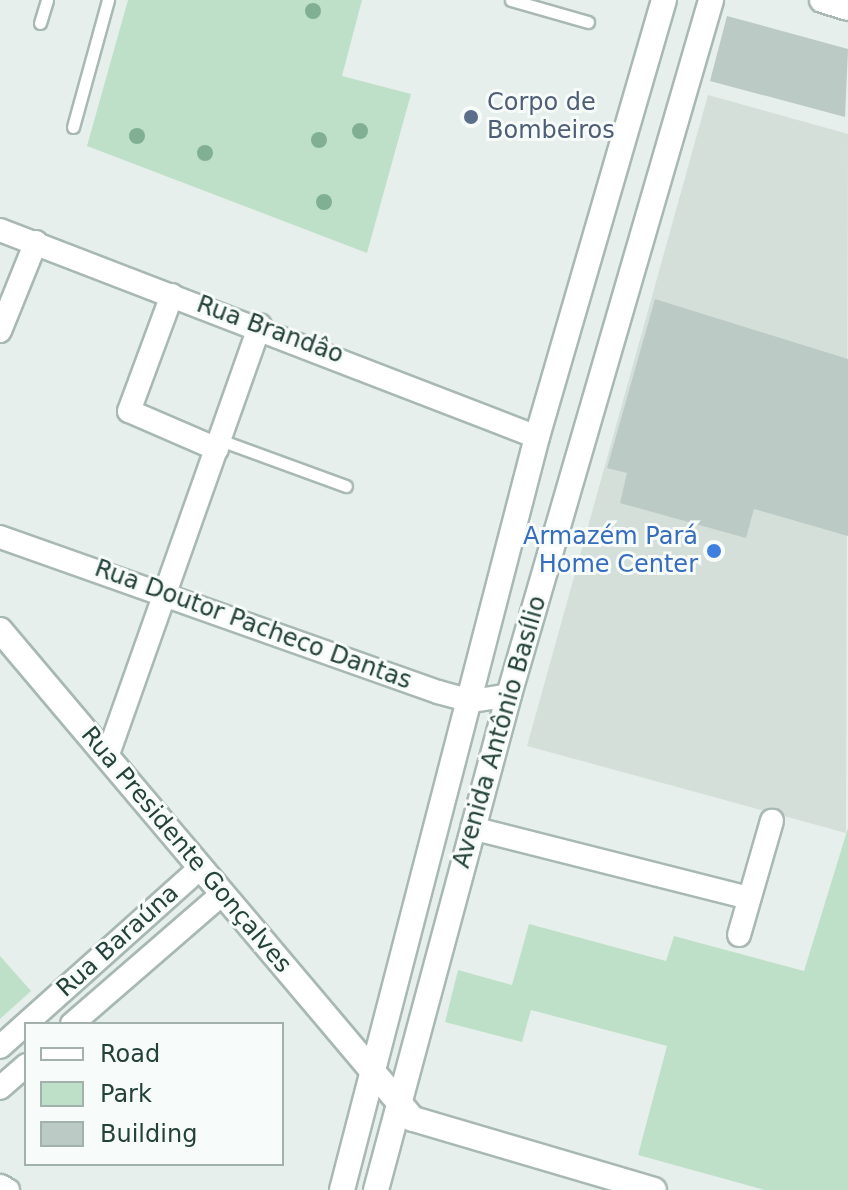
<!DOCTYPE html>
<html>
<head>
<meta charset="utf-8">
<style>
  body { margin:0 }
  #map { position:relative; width:848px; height:1190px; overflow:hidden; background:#e6efeb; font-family:"DejaVu Sans",sans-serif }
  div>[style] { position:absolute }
  .built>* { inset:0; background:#d4dfda }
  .green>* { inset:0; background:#bfe0c8 }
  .building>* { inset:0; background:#bbcac4 }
  .roads { filter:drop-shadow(2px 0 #a8b8b2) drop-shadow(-2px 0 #a8b8b2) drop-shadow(0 2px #a8b8b2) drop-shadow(0 -2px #a8b8b2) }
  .lane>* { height:11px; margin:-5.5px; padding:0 5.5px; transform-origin:5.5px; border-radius:5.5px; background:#fff }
  .street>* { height:22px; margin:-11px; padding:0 11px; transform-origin:11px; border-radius:11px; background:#fff }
  .secondary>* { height:24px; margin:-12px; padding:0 12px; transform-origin:12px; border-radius:12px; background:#fff }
  .trees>* { width:16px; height:16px; margin:-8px; border-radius:50%; background:#80af93 }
  .dots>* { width:22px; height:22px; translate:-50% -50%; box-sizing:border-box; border:4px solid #f7fbf9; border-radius:50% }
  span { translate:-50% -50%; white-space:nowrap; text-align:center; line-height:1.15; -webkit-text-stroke:6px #f7fbf9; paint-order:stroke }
  .service-label { font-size:24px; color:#4e5e75 }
  .left { translate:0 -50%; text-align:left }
  .street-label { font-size:24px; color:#24423a }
  .shop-label { font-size:24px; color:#366cbe }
  .right { translate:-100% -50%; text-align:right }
  .legend { position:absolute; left:24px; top:1022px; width:260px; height:144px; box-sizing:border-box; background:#f7fbf9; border:2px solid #a3b1ad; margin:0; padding:10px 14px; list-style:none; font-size:24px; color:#24423a }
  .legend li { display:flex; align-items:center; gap:16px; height:40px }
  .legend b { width:40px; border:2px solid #a3b1ad }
</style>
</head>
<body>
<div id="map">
  <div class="built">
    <div style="clip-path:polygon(708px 95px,848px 134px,846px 833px,527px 746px)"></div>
  </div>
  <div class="green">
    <div style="clip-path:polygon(128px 0,362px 0,342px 76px,411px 94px,367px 253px,87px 146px)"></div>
    <div style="clip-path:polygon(848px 828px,848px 1190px,765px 1190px,638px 1155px,667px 1046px,531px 1010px,522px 1042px,445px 1022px,458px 970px,512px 985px,529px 924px,666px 961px,674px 936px,804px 971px)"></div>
    <div style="clip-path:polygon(0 956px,31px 991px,0 1019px)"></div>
  </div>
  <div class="building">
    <div style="clip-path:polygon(727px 16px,848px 49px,845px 117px,710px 81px)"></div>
    <div style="clip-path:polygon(655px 299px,848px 359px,848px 536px,754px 509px,746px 538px,620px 503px,627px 473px,607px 468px)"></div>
  </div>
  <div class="roads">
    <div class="lane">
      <div style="left:511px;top:0;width:80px;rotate:15.9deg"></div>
      <div style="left:40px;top:23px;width:24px;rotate:-73deg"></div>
      <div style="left:73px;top:127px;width:132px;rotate:-74.6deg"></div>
      <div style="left:220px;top:440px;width:134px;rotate:20.1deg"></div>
    </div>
    <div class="street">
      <div style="left:0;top:230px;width:576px;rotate:21.08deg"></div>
      <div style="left:172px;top:295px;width:124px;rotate:110.3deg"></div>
      <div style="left:129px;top:411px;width:96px;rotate:23.4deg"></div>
      <div style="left:0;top:331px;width:96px;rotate:-68deg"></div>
      <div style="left:0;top:537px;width:465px;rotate:19.5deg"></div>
      <div style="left:438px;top:692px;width:35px;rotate:15deg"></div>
      <div style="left:472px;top:701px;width:37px;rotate:-9deg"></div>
      <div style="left:107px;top:757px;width:458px;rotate:-70.5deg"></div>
      <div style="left:472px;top:828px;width:285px;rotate:14.2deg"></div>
      <div style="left:739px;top:935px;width:119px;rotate:-73.9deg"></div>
      <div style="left:72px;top:1024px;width:197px;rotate:-40.9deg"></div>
      <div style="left:0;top:1047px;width:268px;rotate:-41.8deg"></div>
      <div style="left:0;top:1088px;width:35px;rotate:-41deg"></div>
      <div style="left:0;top:1186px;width:9px;rotate:27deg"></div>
    </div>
    <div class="secondary">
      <div style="left:822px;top:0;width:27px;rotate:17deg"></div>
      <div style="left:0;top:630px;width:640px;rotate:49.82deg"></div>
      <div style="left:413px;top:1119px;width:251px;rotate:16.4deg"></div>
      <div style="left:342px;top:1190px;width:778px;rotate:-75.48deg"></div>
      <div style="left:537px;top:437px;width:455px;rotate:-73.8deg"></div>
      <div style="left:376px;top:1190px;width:513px;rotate:-74.96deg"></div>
      <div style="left:509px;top:695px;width:724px;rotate:-73.79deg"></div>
    </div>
  </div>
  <div class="trees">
    <div style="left:313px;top:11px"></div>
    <div style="left:360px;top:131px"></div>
    <div style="left:137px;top:136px"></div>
    <div style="left:319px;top:140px"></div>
    <div style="left:205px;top:153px"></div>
    <div style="left:324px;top:202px"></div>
  </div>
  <div class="dots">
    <div style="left:471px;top:117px;background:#5c6f8a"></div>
    <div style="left:714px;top:551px;background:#3f7fe0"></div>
  </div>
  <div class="service-label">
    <span class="left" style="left:487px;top:117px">Corpo de<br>Bombeiros</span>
  </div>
  <div class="street-label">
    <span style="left:270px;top:330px;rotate:20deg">Rua Brandâo</span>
    <span style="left:253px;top:625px;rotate:20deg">Rua Doutor Pacheco Dantas</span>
    <span style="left:500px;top:732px;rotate:-74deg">Avenida Antônio Basílio</span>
    <span style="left:186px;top:850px;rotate:50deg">Rua Presidente Gonçalves</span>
    <span style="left:118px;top:941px;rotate:-42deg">Rua Baraúna</span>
  </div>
  <div class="shop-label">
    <span class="right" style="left:698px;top:551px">Armazém Pará<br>Home Center</span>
  </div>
  <ul class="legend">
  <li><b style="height:10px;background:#fff"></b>Road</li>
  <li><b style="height:22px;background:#bfe0c8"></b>Park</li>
  <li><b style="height:22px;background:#bbcac4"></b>Building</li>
  </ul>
</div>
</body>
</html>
